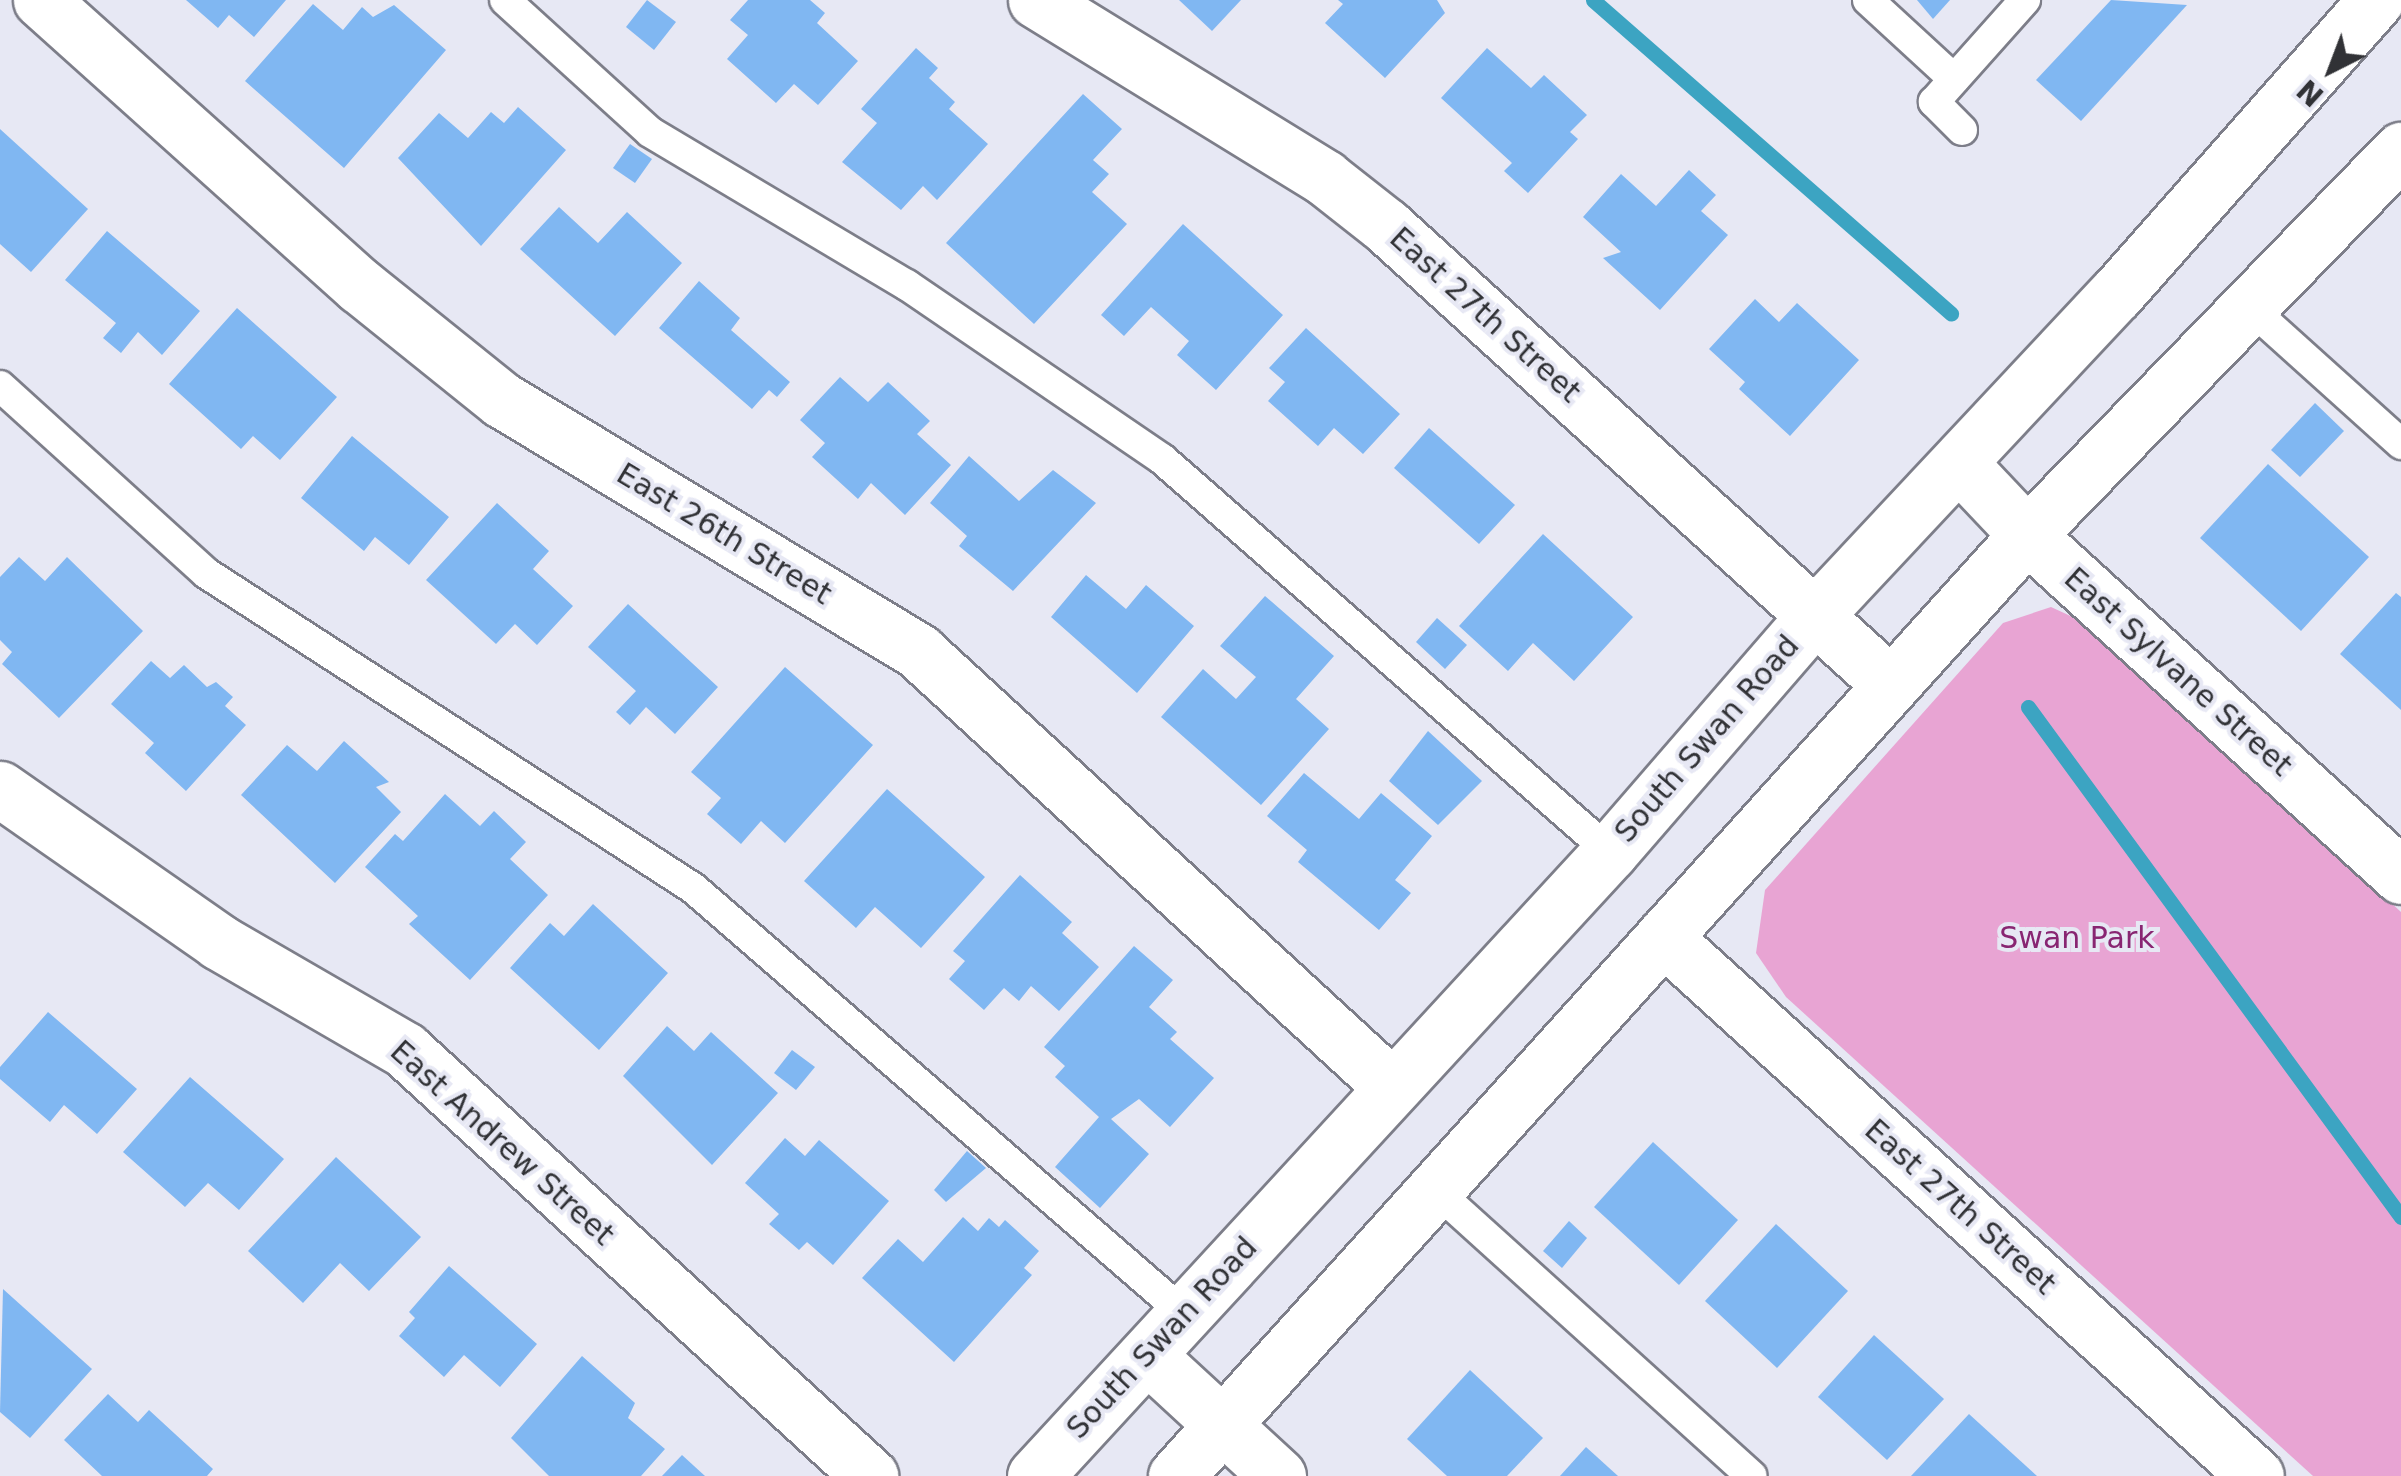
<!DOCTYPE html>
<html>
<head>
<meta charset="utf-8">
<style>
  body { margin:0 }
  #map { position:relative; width:2401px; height:1476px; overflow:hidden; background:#e7e8f4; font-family:"DejaVu Sans",sans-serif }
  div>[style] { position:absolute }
  .green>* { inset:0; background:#e8a4d3 }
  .stream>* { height:15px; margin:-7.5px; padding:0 7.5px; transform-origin:7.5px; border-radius:7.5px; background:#3ca4c2 }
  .building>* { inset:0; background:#80b7f2 }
  .roads { filter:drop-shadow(2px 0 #7d7e89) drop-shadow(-2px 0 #7d7e89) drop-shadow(0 2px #7d7e89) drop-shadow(0 -2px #7d7e89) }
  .service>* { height:30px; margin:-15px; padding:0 15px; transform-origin:15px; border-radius:15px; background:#fff }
  .minor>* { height:55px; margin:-27.5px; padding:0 27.5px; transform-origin:27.5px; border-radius:27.5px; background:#fff }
  .primary>* { height:55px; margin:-27.5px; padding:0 27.5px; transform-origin:27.5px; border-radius:27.5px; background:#fff }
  span { translate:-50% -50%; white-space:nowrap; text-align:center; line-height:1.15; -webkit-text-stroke:8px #e7e8f4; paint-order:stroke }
  .street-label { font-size:30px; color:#313236 }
  .park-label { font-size:30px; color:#882572 }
  .north { position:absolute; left:2281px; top:20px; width:100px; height:100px; -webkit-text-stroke:8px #e7e8f4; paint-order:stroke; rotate:222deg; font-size:28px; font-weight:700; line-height:40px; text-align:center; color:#313236 }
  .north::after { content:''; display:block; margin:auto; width:35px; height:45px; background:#313236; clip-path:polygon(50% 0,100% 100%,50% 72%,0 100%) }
</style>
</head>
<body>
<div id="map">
  <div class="green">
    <div style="clip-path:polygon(2051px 607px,2090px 625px,2401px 912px,2401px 1476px,2313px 1476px,1786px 997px,1756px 953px,1765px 890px,2003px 623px)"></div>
  </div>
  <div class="stream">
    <div style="left:1593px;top:0;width:476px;rotate:41.2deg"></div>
    <div style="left:2028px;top:707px;width:632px;rotate:53.82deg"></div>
  </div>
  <div class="building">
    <div style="clip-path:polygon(186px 0,286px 0,254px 37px,229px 15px,218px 28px)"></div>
    <div style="clip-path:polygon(647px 0,676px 22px,654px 50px,626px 27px)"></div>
    <div style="clip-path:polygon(748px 0,810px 0,825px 13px,817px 23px,858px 61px,818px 105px,794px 84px,776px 103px,727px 59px,748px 35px,730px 20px)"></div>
    <div style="clip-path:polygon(1179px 0,1241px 0,1212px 31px)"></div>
    <div style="clip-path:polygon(1338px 0,1437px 0,1445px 13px,1385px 78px,1325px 23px,1343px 4px)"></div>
    <div style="clip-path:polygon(1917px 0,1950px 0,1933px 19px)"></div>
    <div style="clip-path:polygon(2111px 0,2187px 5px,2081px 121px,2036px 80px)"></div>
    <div style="clip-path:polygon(313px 4px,343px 30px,362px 7px,373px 17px,394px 5px,446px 50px,344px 168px,245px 81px)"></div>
    <div style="clip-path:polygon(916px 48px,938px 68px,929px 78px,955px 102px,949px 109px,988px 144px,937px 200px,923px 186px,901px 210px,842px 162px,877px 123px,861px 109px)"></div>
    <div style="clip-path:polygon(1487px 48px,1531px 88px,1544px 75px,1587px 115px,1570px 132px,1578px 139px,1528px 193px,1504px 171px,1512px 163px,1441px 98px)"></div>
    <div style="clip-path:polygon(1083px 94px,1122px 129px,1093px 160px,1109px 174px,1092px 192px,1127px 224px,1034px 324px,946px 243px)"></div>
    <div style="clip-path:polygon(518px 107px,566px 150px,481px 246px,398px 158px,439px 113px,468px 138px,491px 112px,504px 123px)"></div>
    <div style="clip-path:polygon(0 129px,88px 209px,31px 272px,0 244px)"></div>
    <div style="clip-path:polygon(630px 144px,652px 159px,635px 183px,613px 168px)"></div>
    <div style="clip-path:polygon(1689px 170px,1716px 195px,1701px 211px,1728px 235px,1660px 310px,1603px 258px,1621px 252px,1583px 217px,1621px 174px,1656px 206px)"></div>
    <div style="clip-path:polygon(559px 207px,598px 243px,627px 212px,682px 263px,615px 336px,520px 249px)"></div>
    <div style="clip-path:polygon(1183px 224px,1283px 315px,1216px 390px,1177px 355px,1189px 341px,1151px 307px,1124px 336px,1101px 315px)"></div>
    <div style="clip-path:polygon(107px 231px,200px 311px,162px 355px,138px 332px,121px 353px,103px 338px,116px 323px,65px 280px)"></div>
    <div style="clip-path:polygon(699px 281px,740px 318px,731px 330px,790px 382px,777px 397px,769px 390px,752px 409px,659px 328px)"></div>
    <div style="clip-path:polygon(1755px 299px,1779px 322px,1797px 303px,1859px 360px,1790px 436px,1739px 389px,1745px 382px,1709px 349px)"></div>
    <div style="clip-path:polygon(237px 308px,337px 397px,280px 460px,253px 436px,241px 449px,169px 384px)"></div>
    <div style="clip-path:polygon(1306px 328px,1400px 414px,1363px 454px,1334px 428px,1318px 446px,1268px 401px,1285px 382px,1269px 368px)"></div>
    <div style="clip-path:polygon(840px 377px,868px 402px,888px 382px,930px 421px,917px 434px,951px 465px,905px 515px,871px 483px,858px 499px,812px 457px,825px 443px,800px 420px)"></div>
    <div style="clip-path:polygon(2315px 403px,2344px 431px,2300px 477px,2271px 450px)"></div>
    <div style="clip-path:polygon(1429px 428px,1515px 505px,1479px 544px,1394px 468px)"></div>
    <div style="clip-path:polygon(352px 436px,449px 517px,409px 565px,375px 537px,364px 551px,301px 498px)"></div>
    <div style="clip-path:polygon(969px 456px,1019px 501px,1053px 470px,1096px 503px,1013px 591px,959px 546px,967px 536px,930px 503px)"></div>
    <div style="clip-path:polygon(2268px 464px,2369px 557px,2301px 631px,2200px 538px)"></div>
    <div style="clip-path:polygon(497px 503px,549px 551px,533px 569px,573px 606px,537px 645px,515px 624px,496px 644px,426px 580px)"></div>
    <div style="clip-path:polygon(1543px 534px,1633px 617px,1574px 681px,1533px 643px,1508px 671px,1459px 626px)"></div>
    <div style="clip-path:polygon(19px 557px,45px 581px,67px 557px,143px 631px,59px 718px,2px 664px,12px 652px,0 640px,0 577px)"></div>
    <div style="clip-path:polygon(1086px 575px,1126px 609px,1146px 585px,1194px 626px,1137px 693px,1051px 617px)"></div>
    <div style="clip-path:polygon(2396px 593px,2401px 597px,2401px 710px,2340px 654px)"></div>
    <div style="clip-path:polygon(1265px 596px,1334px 656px,1296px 699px,1329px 729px,1261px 805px,1161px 717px,1203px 669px,1236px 699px,1256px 677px,1220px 646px)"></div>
    <div style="clip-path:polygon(628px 604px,718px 687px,675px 734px,646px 707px,630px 725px,616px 712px,636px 691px,588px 647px)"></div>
    <div style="clip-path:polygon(1437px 618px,1467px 645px,1445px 669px,1416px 642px)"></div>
    <div style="clip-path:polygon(151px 661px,170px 678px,184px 665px,207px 687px,216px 682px,233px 697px,225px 706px,246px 725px,186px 791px,145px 753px,154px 743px,111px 704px)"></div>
    <div style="clip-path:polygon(785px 667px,873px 745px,785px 843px,761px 821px,741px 844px,707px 814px,721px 798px,691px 772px)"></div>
    <div style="clip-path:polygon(1428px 731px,1482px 781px,1438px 825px,1389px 781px)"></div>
    <div style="clip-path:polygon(344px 741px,389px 782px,376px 787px,401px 812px,335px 883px,241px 795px,287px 745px,317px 771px)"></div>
    <div style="clip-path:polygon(1304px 773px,1359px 819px,1381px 793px,1432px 836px,1395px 880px,1411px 893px,1379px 930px,1298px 862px,1307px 850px,1267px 816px)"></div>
    <div style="clip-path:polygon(887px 789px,985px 877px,921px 948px,875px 907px,856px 928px,804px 881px)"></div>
    <div style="clip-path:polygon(445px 794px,480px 826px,494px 811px,526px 842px,510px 859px,548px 895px,470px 980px,409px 924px,418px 916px,365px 867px,395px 834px,403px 841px)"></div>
    <div style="clip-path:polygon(1020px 875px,1072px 922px,1062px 933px,1099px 967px,1059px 1011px,1031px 986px,1019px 1001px,1004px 988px,984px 1010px,949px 979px,965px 961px,953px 951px)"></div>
    <div style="clip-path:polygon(593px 904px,668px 973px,599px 1050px,510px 968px,550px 923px,564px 936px)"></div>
    <div style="clip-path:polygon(1134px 946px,1173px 980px,1149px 1007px,1177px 1032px,1170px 1039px,1214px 1078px,1170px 1127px,1139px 1099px,1111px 1119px,1149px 1154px,1100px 1208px,1055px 1167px,1099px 1117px,1055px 1077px,1065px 1066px,1044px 1047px)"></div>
    <div style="clip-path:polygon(48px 1012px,137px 1089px,97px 1134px,64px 1105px,50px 1122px,0 1079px,0 1067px)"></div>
    <div style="clip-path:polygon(667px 1026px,694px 1051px,711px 1032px,778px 1093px,712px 1165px,623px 1076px)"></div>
    <div style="clip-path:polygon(792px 1050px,815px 1067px,796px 1090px,774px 1073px)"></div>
    <div style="clip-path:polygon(190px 1077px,284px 1159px,239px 1210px,208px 1183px,185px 1207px,123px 1152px)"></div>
    <div style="clip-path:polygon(785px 1138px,805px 1156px,819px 1140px,889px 1201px,833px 1265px,807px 1242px,799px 1250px,769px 1224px,779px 1214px,745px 1183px)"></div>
    <div style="clip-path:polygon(1653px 1142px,1738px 1220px,1679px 1285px,1594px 1207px)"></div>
    <div style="clip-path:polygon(967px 1151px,986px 1168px,946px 1202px,934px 1190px)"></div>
    <div style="clip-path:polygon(336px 1157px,421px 1237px,369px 1291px,340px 1263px,303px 1303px,248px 1251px)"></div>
    <div style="clip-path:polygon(963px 1217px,978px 1231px,989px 1218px,999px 1227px,1005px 1220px,1039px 1251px,1024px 1268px,1032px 1275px,954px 1362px,862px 1278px,898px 1239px,923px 1262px)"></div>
    <div style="clip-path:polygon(1569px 1221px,1587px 1238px,1562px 1268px,1543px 1251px)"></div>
    <div style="clip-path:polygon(1776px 1224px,1848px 1291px,1777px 1368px,1705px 1301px)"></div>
    <div style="clip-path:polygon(449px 1266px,537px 1344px,500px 1387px,464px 1355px,444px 1377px,399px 1336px,415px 1318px,409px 1312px)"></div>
    <div style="clip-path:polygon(3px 1289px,92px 1369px,30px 1438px,0 1412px)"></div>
    <div style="clip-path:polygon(1874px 1335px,1944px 1399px,1887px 1460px,1818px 1397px)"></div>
    <div style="clip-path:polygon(582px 1356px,635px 1403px,628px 1418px,665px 1449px,641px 1476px,549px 1476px,511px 1438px)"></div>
    <div style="clip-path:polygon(1470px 1370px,1543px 1438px,1507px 1476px,1447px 1476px,1407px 1439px)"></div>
    <div style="clip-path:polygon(108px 1394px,138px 1422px,149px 1410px,213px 1469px,207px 1476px,102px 1476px,64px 1440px)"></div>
    <div style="clip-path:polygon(1969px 1414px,2037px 1476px,1911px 1476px)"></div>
    <div style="clip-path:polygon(1586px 1447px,1618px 1476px,1560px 1476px)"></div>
    <div style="clip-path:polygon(682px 1455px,705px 1476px,662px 1476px)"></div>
  </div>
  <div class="roads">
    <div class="service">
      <div style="left:505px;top:0;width:196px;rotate:42.3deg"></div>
      <div style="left:650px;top:132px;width:299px;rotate:30.8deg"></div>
      <div style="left:907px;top:285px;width:309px;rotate:34.3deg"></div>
      <div style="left:1162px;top:459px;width:596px;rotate:41.26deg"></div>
      <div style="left:1868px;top:0;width:117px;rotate:42.6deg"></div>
      <div style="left:1962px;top:130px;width:40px;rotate:-135deg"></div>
      <div style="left:1934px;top:102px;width:137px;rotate:-48.3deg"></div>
      <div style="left:2249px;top:307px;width:205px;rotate:42deg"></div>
      <div style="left:0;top:386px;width:278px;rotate:42.2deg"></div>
      <div style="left:206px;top:573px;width:580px;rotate:32.9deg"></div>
      <div style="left:693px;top:888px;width:652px;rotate:40.9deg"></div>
      <div style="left:1434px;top:1189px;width:428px;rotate:42.1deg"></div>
    </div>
    <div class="minor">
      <div style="left:41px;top:0;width:428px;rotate:41.9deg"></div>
      <div style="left:360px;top:286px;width:182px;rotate:38.8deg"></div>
      <div style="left:502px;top:400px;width:487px;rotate:31.1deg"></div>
      <div style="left:919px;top:652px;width:641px;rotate:42.6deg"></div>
      <div style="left:1036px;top:0;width:339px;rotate:31.6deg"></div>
      <div style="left:1325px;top:178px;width:78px;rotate:38.2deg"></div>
      <div style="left:1386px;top:226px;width:682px;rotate:42.27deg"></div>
      <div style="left:1959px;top:463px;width:99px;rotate:46.6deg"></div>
      <div style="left:2027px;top:535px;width:506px;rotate:42.36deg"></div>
      <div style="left:0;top:789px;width:267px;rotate:34.9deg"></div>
      <div style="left:219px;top:942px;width:215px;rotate:30.1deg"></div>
      <div style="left:405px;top:1050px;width:631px;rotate:42.49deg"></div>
      <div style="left:1663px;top:937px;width:801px;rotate:42.27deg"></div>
      <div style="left:1148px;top:1356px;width:177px;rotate:42.7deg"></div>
    </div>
    <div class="primary">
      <div style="left:1035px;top:1476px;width:849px;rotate:-47.34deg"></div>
      <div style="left:1610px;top:852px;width:316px;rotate:-49.1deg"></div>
      <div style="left:1817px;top:613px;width:437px;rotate:-46.9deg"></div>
      <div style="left:2116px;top:294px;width:392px;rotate:-48.5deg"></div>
      <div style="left:1176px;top:1476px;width:1269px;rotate:-47.88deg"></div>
      <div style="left:2027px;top:535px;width:537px;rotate:-45.83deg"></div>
    </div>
  </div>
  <div class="street-label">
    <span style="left:1485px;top:315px;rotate:42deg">East 27th Street</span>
    <span style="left:724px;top:534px;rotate:31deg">East 26th Street</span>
    <span style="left:2178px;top:672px;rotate:42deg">East Sylvane Street</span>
    <span style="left:1707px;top:739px;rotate:-49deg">South Swan Road</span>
    <span style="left:502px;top:1143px;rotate:42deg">East Andrew Street</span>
    <span style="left:1960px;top:1207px;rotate:42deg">East 27th Street</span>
    <span style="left:1162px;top:1338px;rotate:-47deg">South Swan Road</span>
  </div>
  <div class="park-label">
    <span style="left:2077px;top:938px">Swan Park</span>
  </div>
  <div class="north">N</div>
</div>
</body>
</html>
